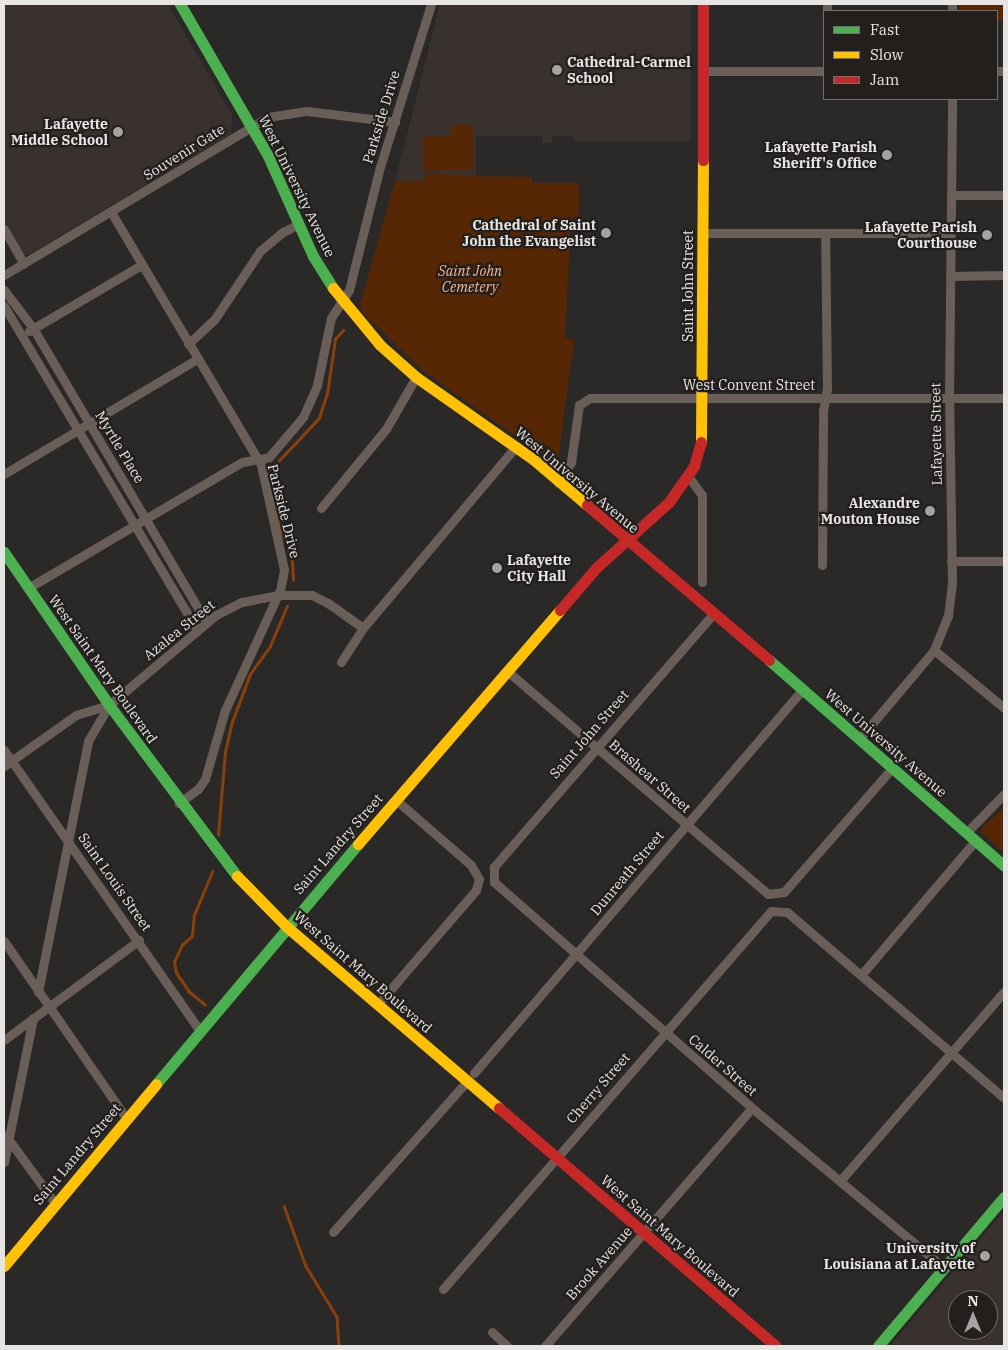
<!DOCTYPE html>
<html>
<head>
<meta charset="utf-8">
<style>
  body { margin:0 }
  #map { position:relative; width:1008px; height:1350px; overflow:hidden; background:#2a2928; font-family:"IBM Plex Serif",serif }
  div>[style] { position:absolute }
  .built>* { inset:0; background:#39312e }
  .green>* { inset:0; background:#562605 }
  .stream>* { height:2.5px; margin:-1.25px; padding:0 1.25px; transform-origin:1.25px; border-radius:1.25px; background:#8a400c }
  .street>* { height:9px; margin:-4.5px; padding:0 4.5px; transform-origin:4.5px; border-radius:4.5px; background:#6a5f58 }
  .fast>* { height:11px; margin:-5.5px; padding:0 5.5px; transform-origin:5.5px; border-radius:5.5px; background:#4caf50 }
  .slow>* { height:11px; margin:-5.5px; padding:0 5.5px; transform-origin:5.5px; border-radius:5.5px; background:#ffc107 }
  .jam>* { height:11px; margin:-5.5px; padding:0 5.5px; transform-origin:5.5px; border-radius:5.5px; background:#c62828 }
  .dots>* { width:14px; height:14px; translate:-50% -50%; box-sizing:border-box; border:2px solid #221f1d; border-radius:50% }
  span { translate:-50% -50%; white-space:nowrap; text-align:center; line-height:1.15; -webkit-text-stroke:4.5px #221f1d; paint-order:stroke }
  .poi-label { font-size:14px; color:#e7e5e4; font-weight:700 }
  .left { translate:0 -50%; text-align:left }
  .right { translate:-100% -50%; text-align:right }
  .street-label { font-size:14px; color:#e7e5e4 }
  .park-label { font-size:14px; color:#f7b38f; font-style:italic }
  .frame { position:absolute; inset:0; border:5px solid #e7e5e4; pointer-events:none }
  .legend { position:absolute; left:823px; top:10px; width:175px; height:90px; box-sizing:border-box; background:#221f1d; border:1px solid #716e6d; margin:0; padding:6px 9px; list-style:none; font-size:15px; color:#e7e5e4 }
  .legend li { display:flex; align-items:center; gap:10px; height:25px }
  .legend b { width:25px; border:1px solid #716e6d }
  .north { position:absolute; left:948px; top:1290px; width:50px; height:50px; box-sizing:border-box; background:#221f1d; border:1px solid #716e6d; border-radius:50%; rotate:0deg; font-size:14px; font-weight:700; line-height:20px; text-align:center; color:#e7e5e4 }
  .north::after { content:''; display:block; margin:auto; width:18px; height:22px; background:#a5a3a2; clip-path:polygon(50% 0,100% 100%,50% 72%,0 100%) }
</style>
</head>
<body>
<div id="map">
  <div class="built">
    <div style="clip-path:polygon(4px 4px,168px 4px,232px 115px,231px 134px,28px 255px,23px 255px,4px 222px)"></div>
    <div style="clip-path:polygon(440px 4px,691px 4px,691px 141px,573px 141px,573px 136px,553px 136px,552px 143px,542px 143px,542px 136px,476px 136px,476px 177px,425px 174px,424px 181px,395px 181px)"></div>
    <div style="clip-path:polygon(evenodd,1004px 1211px,1004px 1346px,890px 1346px,1004px 1211px,958px 1300px,988px 1300px,988px 1330px,958px 1330px,958px 1300px)"></div>
  </div>
  <div class="green">
    <div style="clip-path:polygon(959px 4px,1004px 4px,1004px 20px,997px 20px,997px 11px,959px 11px)"></div>
    <div style="clip-path:polygon(451px 125px,473px 125px,473px 170px,423px 171px,423px 136px,451px 136px)"></div>
    <div style="clip-path:polygon(425px 174px,532px 177px,532px 183px,579px 183px,579px 217px,571px 217px,565px 337px,574px 340px,558px 460px,554px 463px,422px 370px,362px 312px,360px 305px,395px 181px,424px 181px)"></div>
    <div style="clip-path:polygon(1004px 807px,1004px 853px,982px 833px,982px 828px)"></div>
  </div>
  <div class="stream">
    <div style="left:293px;top:580px;width:20px;rotate:-93deg"></div>
    <div style="left:292px;top:560px;width:47px;rotate:-110deg"></div>
    <div style="left:276px;top:516px;width:47px;rotate:-96.1deg"></div>
    <div style="left:271px;top:469px;width:70px;rotate:-46.7deg"></div>
    <div style="left:319px;top:418px;width:25px;rotate:-72deg"></div>
    <div style="left:327px;top:394px;width:56px;rotate:-81.7deg"></div>
    <div style="left:335px;top:339px;width:12px;rotate:-48deg"></div>
    <div style="left:218px;top:835px;width:83px;rotate:-85.2deg"></div>
    <div style="left:225px;top:752px;width:31px;rotate:-77deg"></div>
    <div style="left:232px;top:722px;width:51px;rotate:-69.4deg"></div>
    <div style="left:250px;top:674px;width:34px;rotate:-54deg"></div>
    <div style="left:270px;top:646px;width:43px;rotate:-67deg"></div>
    <div style="left:205px;top:1005px;width:21px;rotate:-141deg"></div>
    <div style="left:189px;top:992px;width:23px;rotate:-124deg"></div>
    <div style="left:176px;top:973px;width:11px;rotate:-100deg"></div>
    <div style="left:174px;top:962px;width:19px;rotate:-65deg"></div>
    <div style="left:182px;top:945px;width:13px;rotate:-42deg"></div>
    <div style="left:192px;top:936px;width:21px;rotate:-85deg"></div>
    <div style="left:194px;top:915px;width:47px;rotate:-67.3deg"></div>
    <div style="left:284px;top:1206px;width:64px;rotate:69.9deg"></div>
    <div style="left:306px;top:1266px;width:60px;rotate:58.7deg"></div>
    <div style="left:337px;top:1317px;width:29px;rotate:86deg"></div>
  </div>
  <div class="street">
    <div style="left:952px;top:4px;width:7px;rotate:90deg"></div>
    <div style="left:827px;top:11px;width:7px;rotate:-90deg"></div>
    <div style="left:703px;top:71px;width:121px"></div>
    <div style="left:997px;top:71px;width:7px"></div>
    <div style="left:951px;top:195px;width:53px"></div>
    <div style="left:111px;top:212px;width:294px;rotate:59.3deg"></div>
    <div style="left:261px;top:465px;width:107px;rotate:77.6deg"></div>
    <div style="left:284px;top:570px;width:20px;rotate:101deg"></div>
    <div style="left:280px;top:590px;width:132px;rotate:114.6deg"></div>
    <div style="left:225px;top:710px;width:72px;rotate:106.2deg"></div>
    <div style="left:205px;top:779px;width:12px;rotate:125deg"></div>
    <div style="left:198px;top:789px;width:24px;rotate:144deg"></div>
    <div style="left:4px;top:229px;width:40px;rotate:60.3deg"></div>
    <div style="left:703px;top:233px;width:248px"></div>
    <div style="left:4px;top:275px;width:308px;rotate:-30.9deg"></div>
    <div style="left:268px;top:117px;width:39px;rotate:-9deg"></div>
    <div style="left:307px;top:111px;width:89px;rotate:7.1deg"></div>
    <div style="left:950px;top:276px;width:54px;rotate:-1.1deg"></div>
    <div style="left:4px;top:290px;width:48px;rotate:52.7deg"></div>
    <div style="left:33px;top:328px;width:342px;rotate:59.5deg"></div>
    <div style="left:4px;top:306px;width:378px;rotate:59.2deg"></div>
    <div style="left:29px;top:331px;width:130px;rotate:-30.5deg"></div>
    <div style="left:188px;top:344px;width:35px;rotate:-43deg"></div>
    <div style="left:214px;top:320px;width:83px;rotate:-56.3deg"></div>
    <div style="left:260px;top:251px;width:30px;rotate:-40deg"></div>
    <div style="left:283px;top:232px;width:16px;rotate:-27deg"></div>
    <div style="left:4px;top:474px;width:225px;rotate:-30.8deg"></div>
    <div style="left:688px;top:476px;width:24px;rotate:54deg"></div>
    <div style="left:702px;top:495px;width:87px;rotate:90deg"></div>
    <div style="left:558px;top:483px;width:25px;rotate:-58deg"></div>
    <div style="left:571px;top:462px;width:58px;rotate:-82deg"></div>
    <div style="left:579px;top:405px;width:13px;rotate:-32deg"></div>
    <div style="left:590px;top:398px;width:414px"></div>
    <div style="left:321px;top:508px;width:102px;rotate:-50.6deg"></div>
    <div style="left:386px;top:429px;width:60px;rotate:-60deg"></div>
    <div style="left:951px;top:561px;width:53px"></div>
    <div style="left:822px;top:565px;width:154px;rotate:-89.6deg"></div>
    <div style="left:823px;top:411px;width:22px;rotate:-80deg"></div>
    <div style="left:827px;top:389px;width:156px;rotate:-90.7deg"></div>
    <div style="left:28px;top:588px;width:248px;rotate:-30.5deg"></div>
    <div style="left:242px;top:462px;width:27px;rotate:-10deg"></div>
    <div style="left:269px;top:457px;width:52px;rotate:-49.6deg"></div>
    <div style="left:303px;top:417px;width:35px;rotate:-66deg"></div>
    <div style="left:317px;top:385px;width:68px;rotate:-78.2deg"></div>
    <div style="left:331px;top:318px;width:33px;rotate:-57deg"></div>
    <div style="left:349px;top:290px;width:127px;rotate:-75.9deg"></div>
    <div style="left:380px;top:167px;width:171px;rotate:-72.6deg"></div>
    <div style="left:713px;top:614px;width:335px;rotate:130.9deg"></div>
    <div style="left:494px;top:867px;width:15px;rotate:90deg"></div>
    <div style="left:494px;top:882px;width:343px;rotate:41.2deg"></div>
    <div style="left:752px;top:1108px;width:250px;rotate:39.8deg"></div>
    <div style="left:934px;top:650px;width:91px;rotate:39.6deg"></div>
    <div style="left:341px;top:662px;width:40px;rotate:-57.1deg"></div>
    <div style="left:363px;top:628px;width:238px;rotate:-49.9deg"></div>
    <div style="left:507px;top:671px;width:343px;rotate:40.5deg"></div>
    <div style="left:768px;top:894px;width:16px;rotate:-7deg"></div>
    <div style="left:784px;top:892px;width:164px;rotate:-48.9deg"></div>
    <div style="left:860px;top:738px;width:115px;rotate:-49.9deg"></div>
    <div style="left:934px;top:650px;width:37px;rotate:-68deg"></div>
    <div style="left:948px;top:616px;width:34px;rotate:-83deg"></div>
    <div style="left:952px;top:582px;width:184px;rotate:-90.9deg"></div>
    <div style="left:949px;top:398px;width:299px;rotate:-89.4deg"></div>
    <div style="left:4px;top:750px;width:343px;rotate:55.1deg"></div>
    <div style="left:4px;top:766px;width:88px;rotate:-35.3deg"></div>
    <div style="left:76px;top:715px;width:34px;rotate:-17deg"></div>
    <div style="left:109px;top:705px;width:140px;rotate:-40.1deg"></div>
    <div style="left:216px;top:615px;width:29px;rotate:-27deg"></div>
    <div style="left:242px;top:602px;width:37px;rotate:-11deg"></div>
    <div style="left:278px;top:595px;width:34px"></div>
    <div style="left:312px;top:595px;width:18px;rotate:27deg"></div>
    <div style="left:328px;top:603px;width:43px;rotate:35.5deg"></div>
    <div style="left:966px;top:833px;width:54px;rotate:-45.7deg"></div>
    <div style="left:4px;top:941px;width:215px;rotate:55.4deg"></div>
    <div style="left:861px;top:975px;width:176px;rotate:-49.6deg"></div>
    <div style="left:38px;top:992px;width:256px;rotate:-78.7deg"></div>
    <div style="left:88px;top:741px;width:42px;rotate:-59.7deg"></div>
    <div style="left:378px;top:1004px;width:150px;rotate:-49.3deg"></div>
    <div style="left:476px;top:890px;width:11px;rotate:-75deg"></div>
    <div style="left:479px;top:879px;width:16px;rotate:-120deg"></div>
    <div style="left:471px;top:865px;width:99px;rotate:-139.1deg"></div>
    <div style="left:4px;top:1040px;width:168px;rotate:-36.5deg"></div>
    <div style="left:474px;top:1073px;width:504px;rotate:-49.42deg"></div>
    <div style="left:6px;top:1136px;width:83px;rotate:53.8deg"></div>
    <div style="left:4px;top:1162px;width:147px;rotate:-78.6deg"></div>
    <div style="left:840px;top:1181px;width:250px;rotate:-49.1deg"></div>
    <div style="left:333px;top:1232px;width:202px;rotate:-48.4deg"></div>
    <div style="left:443px;top:1289px;width:500px;rotate:-49.05deg"></div>
    <div style="left:771px;top:911px;width:16px;rotate:4deg"></div>
    <div style="left:787px;top:912px;width:286px;rotate:40.6deg"></div>
    <div style="left:492px;top:1332px;width:21px;rotate:43deg"></div>
    <div style="left:545px;top:1346px;width:315px;rotate:-49deg"></div>
  </div>
  <div class="fast">
    <div style="left:180px;top:4px;width:176px;rotate:59.9deg"></div>
    <div style="left:268px;top:156px;width:110px;rotate:65.8deg"></div>
    <div style="left:313px;top:256px;width:38px;rotate:58deg"></div>
    <div style="left:4px;top:552px;width:186px;rotate:55.5deg"></div>
    <div style="left:109px;top:705px;width:214px;rotate:53.2deg"></div>
    <div style="left:769px;top:660px;width:313px;rotate:41.2deg"></div>
    <div style="left:156px;top:1084px;width:314px;rotate:-49.9deg"></div>
    <div style="left:878px;top:1346px;width:195px;rotate:-49.8deg"></div>
  </div>
  <div class="slow">
    <div style="left:333px;top:288px;width:74px;rotate:50.5deg"></div>
    <div style="left:380px;top:345px;width:48px;rotate:41.6deg"></div>
    <div style="left:416px;top:377px;width:144px;rotate:35.1deg"></div>
    <div style="left:534px;top:460px;width:70px;rotate:40.3deg"></div>
    <div style="left:701px;top:442px;width:282px;rotate:-89.6deg"></div>
    <div style="left:358px;top:844px;width:309px;rotate:-49.2deg"></div>
    <div style="left:237px;top:876px;width:71px;rotate:45.6deg"></div>
    <div style="left:287px;top:927px;width:279px;rotate:40.5deg"></div>
    <div style="left:4px;top:1266px;width:237px;rotate:-50.1deg"></div>
  </div>
  <div class="jam">
    <div style="left:703px;top:4px;width:156px;rotate:90deg"></div>
    <div style="left:587px;top:505px;width:239px;rotate:40.4deg"></div>
    <div style="left:560px;top:610px;width:57px;rotate:-49.3deg"></div>
    <div style="left:597px;top:567px;width:97px;rotate:-42.1deg"></div>
    <div style="left:669px;top:502px;width:44px;rotate:-55.2deg"></div>
    <div style="left:694px;top:466px;width:25px;rotate:-74deg"></div>
    <div style="left:499px;top:1108px;width:365px;rotate:40.7deg"></div>
  </div>
  <div class="dots">
    <div style="left:557px;top:70px;background:#a5a3a2"></div>
    <div style="left:118px;top:132px;background:#a5a3a2"></div>
    <div style="left:887px;top:155px;background:#a5a3a2"></div>
    <div style="left:606px;top:233px;background:#a5a3a2"></div>
    <div style="left:987px;top:235px;background:#a5a3a2"></div>
    <div style="left:930px;top:511px;background:#a5a3a2"></div>
    <div style="left:497px;top:568px;background:#a5a3a2"></div>
    <div style="left:985px;top:1256px;background:#a5a3a2"></div>
  </div>
  <div class="poi-label">
    <span class="left" style="left:567px;top:70px">Cathedral-Carmel<br>School</span>
    <span class="right" style="left:108px;top:132px">Lafayette<br>Middle School</span>
    <span class="right" style="left:877px;top:155px">Lafayette Parish<br>Sheriff's Office</span>
    <span class="right" style="left:596px;top:233px">Cathedral of Saint<br>John the Evangelist</span>
    <span class="right" style="left:977px;top:235px">Lafayette Parish<br>Courthouse</span>
    <span class="right" style="left:920px;top:511px">Alexandre<br>Mouton House</span>
    <span class="left" style="left:507px;top:568px">Lafayette<br>City Hall</span>
    <span class="right" style="left:975px;top:1256px">University of<br>Louisiana at Lafayette</span>
  </div>
  <div class="street-label">
    <span style="left:381px;top:117px;rotate:-73deg">Parkside Drive</span>
    <span style="left:184px;top:152px;rotate:-32deg">Souvenir Gate</span>
    <span style="left:297px;top:186px;rotate:64deg">West University Avenue</span>
    <span style="left:688px;top:286px;rotate:-90deg">Saint John Street</span>
    <span style="left:749px;top:385px">West Convent Street</span>
    <span style="left:936px;top:434px;rotate:-91deg">Lafayette Street</span>
    <span style="left:120px;top:447px;rotate:59deg">Myrtle Place</span>
    <span style="left:577px;top:480px;rotate:40deg">West University Avenue</span>
    <span style="left:284px;top:511px;rotate:76deg">Parkside Drive</span>
    <span style="left:179px;top:630px;rotate:-39deg">Azalea Street</span>
    <span style="left:103px;top:669px;rotate:55deg">West Saint Mary Boulevard</span>
    <span style="left:589px;top:734px;rotate:-49deg">Saint John Street</span>
    <span style="left:886px;top:743px;rotate:41deg">West University Avenue</span>
    <span style="left:650px;top:776px;rotate:41deg">Brashear Street</span>
    <span style="left:338px;top:844px;rotate:-49deg">Saint Landry Street</span>
    <span style="left:627px;top:873px;rotate:-50deg">Dunreath Street</span>
    <span style="left:115px;top:882px;rotate:55deg">Saint Louis Street</span>
    <span style="left:363px;top:972px;rotate:41deg">West Saint Mary Boulevard</span>
    <span style="left:723px;top:1065px;rotate:41deg">Calder Street</span>
    <span style="left:598px;top:1088px;rotate:-49deg">Cherry Street</span>
    <span style="left:77px;top:1154px;rotate:-50deg">Saint Landry Street</span>
    <span style="left:670px;top:1236px;rotate:41deg">West Saint Mary Boulevard</span>
    <span style="left:599px;top:1263px;rotate:-49deg">Brook Avenue</span>
  </div>
  <div class="park-label">
    <span style="left:470px;top:279px">Saint John<br>Cemetery</span>
  </div>
  <div class="frame"></div>
  <ul class="legend">
  <li><b style="height:6px;background:#4caf50"></b>Fast</li>
  <li><b style="height:6px;background:#ffc107"></b>Slow</li>
  <li><b style="height:6px;background:#c62828"></b>Jam</li>
  </ul>
  <div class="north">N</div>
</div>
</body>
</html>
